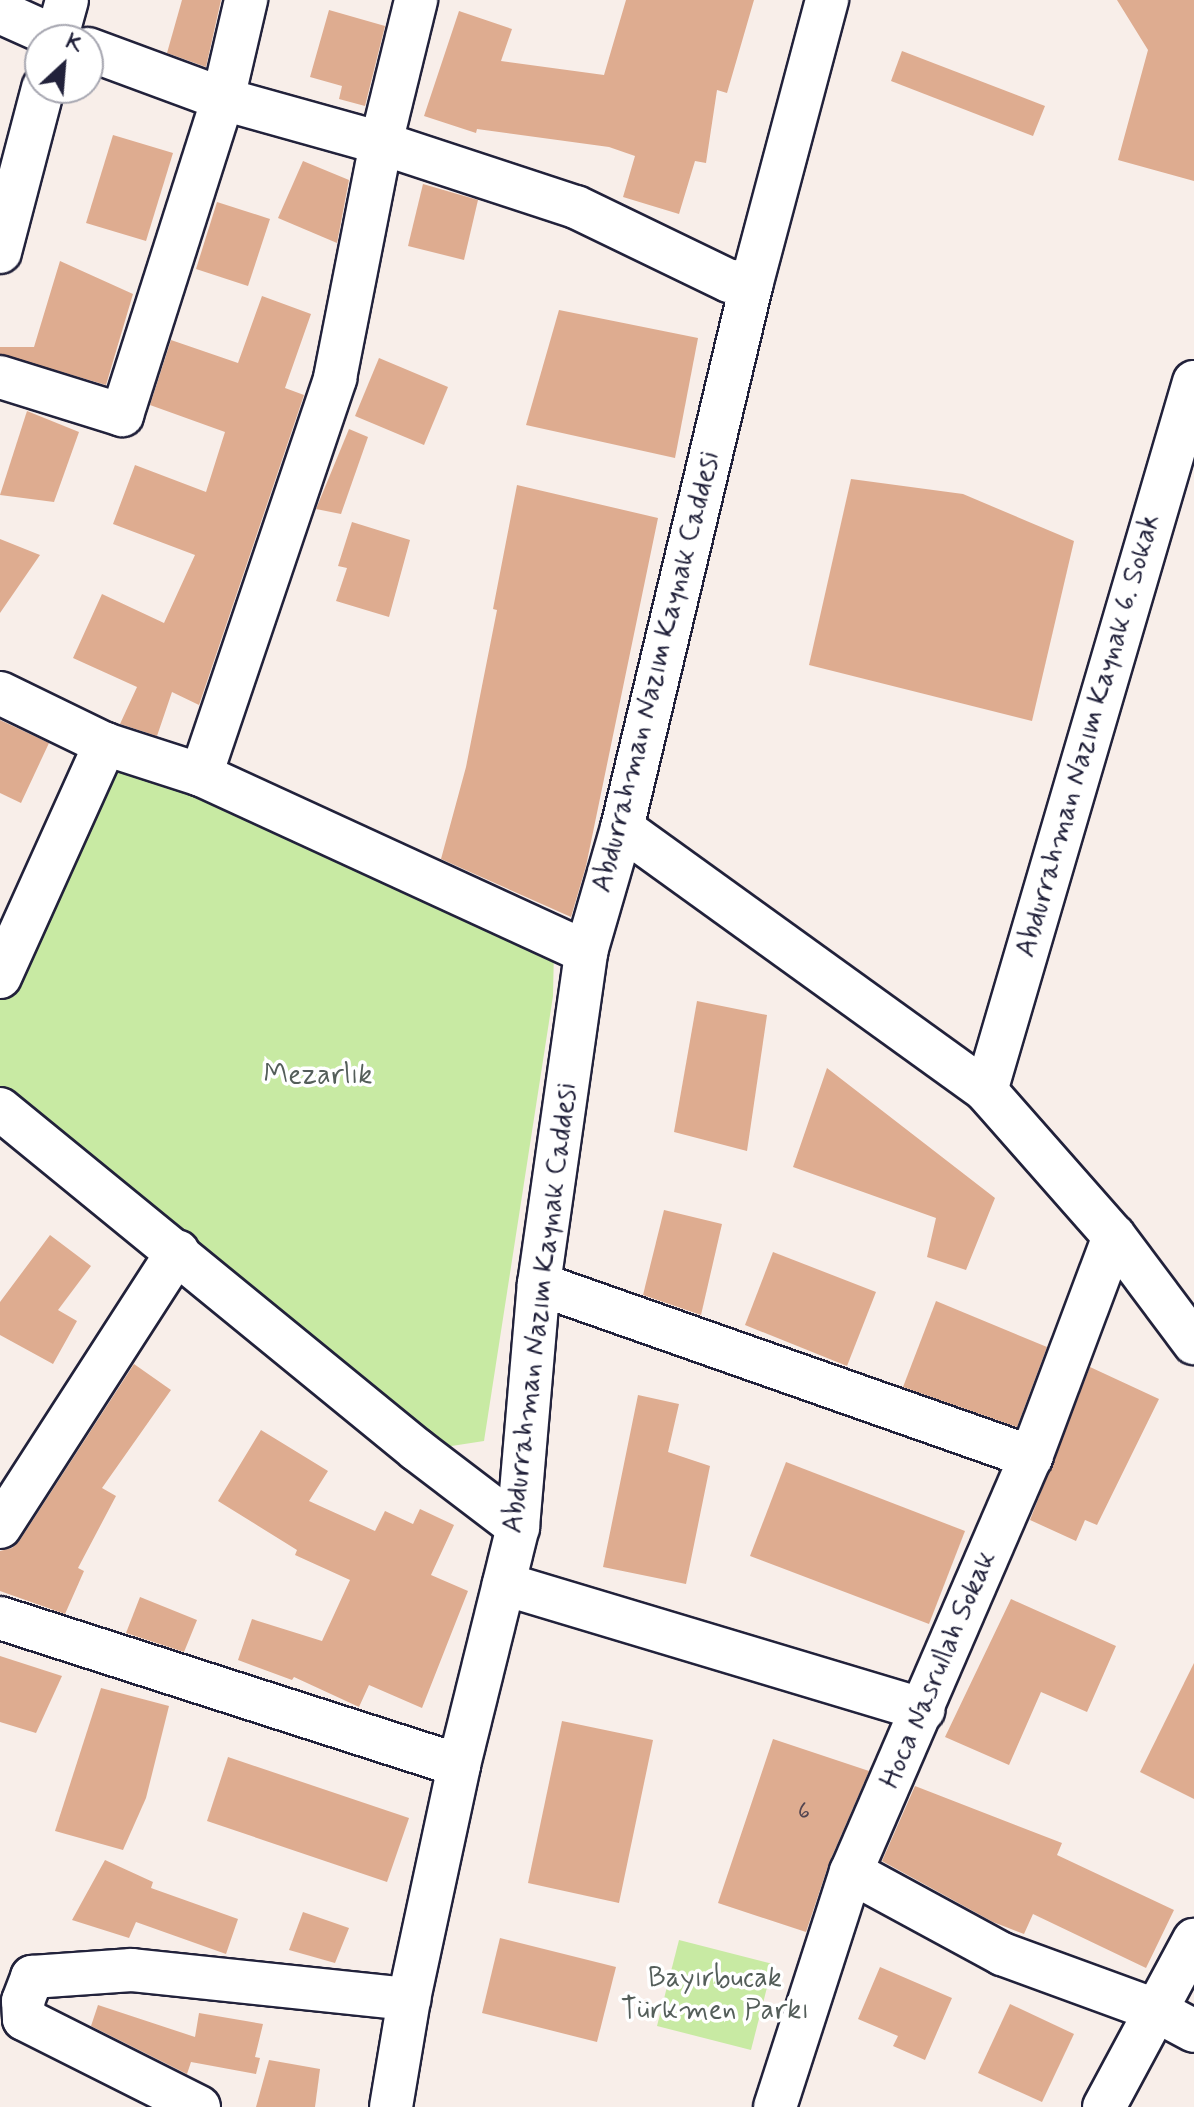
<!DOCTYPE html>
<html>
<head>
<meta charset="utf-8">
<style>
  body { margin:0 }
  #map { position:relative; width:1194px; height:2107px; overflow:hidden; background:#f8eee9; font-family:Mynerve,sans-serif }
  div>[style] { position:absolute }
  .green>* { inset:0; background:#c8eaa3 }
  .building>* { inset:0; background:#deac90 }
  .roads { filter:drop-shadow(2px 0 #22223b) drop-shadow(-2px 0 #22223b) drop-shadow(0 2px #22223b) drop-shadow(0 -2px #22223b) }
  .minor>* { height:42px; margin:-21px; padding:0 21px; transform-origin:21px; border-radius:21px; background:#fff }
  span { translate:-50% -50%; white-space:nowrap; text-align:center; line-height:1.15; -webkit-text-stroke:7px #fff; paint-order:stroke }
  .number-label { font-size:24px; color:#514450 }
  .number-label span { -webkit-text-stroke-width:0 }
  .street-label { font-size:28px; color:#22223b }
  .park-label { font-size:28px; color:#545e5a }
  .north { position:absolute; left:24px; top:24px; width:80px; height:80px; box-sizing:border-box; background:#fff; border:2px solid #a7a7b1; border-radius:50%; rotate:26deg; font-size:22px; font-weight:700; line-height:32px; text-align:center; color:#22223b }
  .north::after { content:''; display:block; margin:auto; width:28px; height:36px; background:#22223b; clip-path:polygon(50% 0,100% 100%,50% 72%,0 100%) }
</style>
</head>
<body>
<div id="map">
  <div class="green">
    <div style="clip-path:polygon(105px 744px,554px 949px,553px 996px,484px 1441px,445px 1447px,0 1107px,0 977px)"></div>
    <div style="clip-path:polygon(679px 1940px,773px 1964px,751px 2050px,657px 2026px)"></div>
  </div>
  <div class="building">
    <div style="clip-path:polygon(182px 0,221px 0,206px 67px,167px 53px)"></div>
    <div style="clip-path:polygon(626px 0,754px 0,727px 93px,717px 90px,706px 163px,695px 161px,679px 214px,623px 197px,635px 156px,609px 147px,477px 129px,476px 133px,424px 116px,459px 11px,512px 29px,501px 61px,604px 75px)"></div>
    <div style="clip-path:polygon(1117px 0,1194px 0,1194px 181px,1118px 160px,1148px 50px)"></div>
    <div style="clip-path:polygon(329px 10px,385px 26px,365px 106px,339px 99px,342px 86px,310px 77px)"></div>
    <div style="clip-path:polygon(902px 51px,1045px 106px,1033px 136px,891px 81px)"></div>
    <div style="clip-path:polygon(113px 135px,173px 153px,146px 241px,86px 223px)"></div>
    <div style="clip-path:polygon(303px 161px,349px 180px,337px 243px,278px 218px)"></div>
    <div style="clip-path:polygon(423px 184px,478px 200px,464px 260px,408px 246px)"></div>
    <div style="clip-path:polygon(217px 202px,270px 219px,248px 286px,196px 269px)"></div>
    <div style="clip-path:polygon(60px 261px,133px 294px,106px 385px,0 354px,0 347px,34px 347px)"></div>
    <div style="clip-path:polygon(262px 296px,311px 314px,285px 388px,304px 395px,199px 705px,172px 692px,157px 736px,120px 724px,137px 687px,73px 658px,102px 594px,164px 623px,195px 555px,113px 524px,135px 465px,206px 492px,225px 432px,150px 405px,171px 340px,238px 363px)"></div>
    <div style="clip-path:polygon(559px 310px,698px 338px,675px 458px,526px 425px)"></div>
    <div style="clip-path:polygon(379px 358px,448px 387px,424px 445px,355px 416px)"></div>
    <div style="clip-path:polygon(27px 411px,79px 432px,54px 502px,0 495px)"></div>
    <div style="clip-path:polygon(349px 429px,368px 437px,341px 514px,316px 509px)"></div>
    <div style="clip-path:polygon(851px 479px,963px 494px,1074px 541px,1032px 721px,809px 665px)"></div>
    <div style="clip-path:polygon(517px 485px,658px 518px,586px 866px,571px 917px,441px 859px,466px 767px,497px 610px,493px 609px)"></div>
    <div style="clip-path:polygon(352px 522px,410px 540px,389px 617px,336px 601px,347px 568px,338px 566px)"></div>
    <div style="clip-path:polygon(0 539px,40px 555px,0 613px)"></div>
    <div style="clip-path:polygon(0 720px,49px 743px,21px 803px,0 793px)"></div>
    <div style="clip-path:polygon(697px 1001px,767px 1015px,747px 1151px,674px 1132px)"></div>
    <div style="clip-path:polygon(827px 1068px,995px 1198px,966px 1270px,927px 1257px,936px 1218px,793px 1167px)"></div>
    <div style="clip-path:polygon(664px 1210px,722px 1224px,701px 1315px,643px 1295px)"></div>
    <div style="clip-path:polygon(50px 1235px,91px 1266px,58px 1310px,77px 1321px,53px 1364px,0 1335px,0 1302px)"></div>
    <div style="clip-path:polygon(773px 1252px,876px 1292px,847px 1366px,745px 1325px)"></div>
    <div style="clip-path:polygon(936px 1301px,1047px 1347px,1017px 1427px,903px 1387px)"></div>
    <div style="clip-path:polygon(134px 1364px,171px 1390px,102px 1488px,116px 1496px,78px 1568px,84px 1571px,65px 1614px,0 1591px,0 1551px,12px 1548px,20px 1540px)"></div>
    <div style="clip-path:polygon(1090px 1367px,1159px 1399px,1097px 1525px,1085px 1520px,1076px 1541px,1030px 1520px)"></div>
    <div style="clip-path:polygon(638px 1395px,679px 1404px,668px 1452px,710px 1466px,686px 1584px,603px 1567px)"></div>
    <div style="clip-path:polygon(261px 1430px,328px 1471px,309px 1501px,375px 1531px,385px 1511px,413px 1524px,420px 1509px,454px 1525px,431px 1575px,468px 1591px,422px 1708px,369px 1685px,359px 1707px,294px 1677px,292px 1680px,238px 1660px,252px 1619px,322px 1641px,350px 1580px,295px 1555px,297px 1550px,218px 1501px)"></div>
    <div style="clip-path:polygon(786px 1462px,965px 1531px,929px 1624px,750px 1556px)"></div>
    <div style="clip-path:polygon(140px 1597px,197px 1620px,184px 1652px,126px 1633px)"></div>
    <div style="clip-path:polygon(1011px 1599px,1116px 1646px,1087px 1712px,1041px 1692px,1009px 1765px,945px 1737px)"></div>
    <div style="clip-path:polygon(0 1656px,62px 1676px,36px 1733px,0 1722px)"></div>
    <div style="clip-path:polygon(1194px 1663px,1194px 1799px,1140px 1772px)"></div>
    <div style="clip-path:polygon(101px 1688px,169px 1706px,146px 1798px,123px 1850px,55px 1831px)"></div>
    <div style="clip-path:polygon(562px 1721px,653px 1740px,619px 1903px,528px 1883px)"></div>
    <div style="clip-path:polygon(773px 1739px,869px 1771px,829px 1863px,806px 1932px,718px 1903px)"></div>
    <div style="clip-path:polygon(228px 1757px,409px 1818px,387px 1882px,207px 1821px)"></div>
    <div style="clip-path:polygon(915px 1786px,1062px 1843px,1057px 1855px,1174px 1910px,1146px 1968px,1033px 1914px,1024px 1934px,993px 1922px,882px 1861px)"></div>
    <div style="clip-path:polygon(105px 1860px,153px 1882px,151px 1888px,238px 1919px,226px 1954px,136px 1922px,129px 1938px,72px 1920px)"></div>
    <div style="clip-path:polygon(303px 1912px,349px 1928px,335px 1963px,289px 1950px)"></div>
    <div style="clip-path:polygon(500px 1938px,616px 1967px,597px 2042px,482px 2013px)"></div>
    <div style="clip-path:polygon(880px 1967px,952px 1998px,925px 2060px,893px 2046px,898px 2036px,858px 2019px)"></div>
    <div style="clip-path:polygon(1010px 2004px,1074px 2034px,1042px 2102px,978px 2073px)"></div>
    <div style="clip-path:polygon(98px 2005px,195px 2037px,199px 2013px,263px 2024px,255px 2057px,260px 2058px,256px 2074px,191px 2062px,187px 2074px,91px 2026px)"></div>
    <div style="clip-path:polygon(269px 2060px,320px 2069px,315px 2107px,256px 2107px)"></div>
  </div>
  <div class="roads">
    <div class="minor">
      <div style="left:0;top:12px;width:68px;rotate:24.3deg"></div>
      <div style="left:56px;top:40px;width:41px;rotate:-74.6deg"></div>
      <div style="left:88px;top:49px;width:144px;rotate:20.3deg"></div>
      <div style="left:223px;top:99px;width:164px;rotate:15.6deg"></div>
      <div style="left:381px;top:143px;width:205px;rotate:18.2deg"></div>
      <div style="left:576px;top:207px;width:170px;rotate:25.8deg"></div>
      <div style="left:729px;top:281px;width:23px;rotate:2deg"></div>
      <div style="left:0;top:252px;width:170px;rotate:-75.3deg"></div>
      <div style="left:0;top:377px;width:128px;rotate:17.3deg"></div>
      <div style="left:122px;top:415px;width:332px;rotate:-72.3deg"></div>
      <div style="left:223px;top:99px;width:102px;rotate:-76.9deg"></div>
      <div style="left:0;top:693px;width:117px;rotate:25.9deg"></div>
      <div style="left:105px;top:744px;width:101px;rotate:17.9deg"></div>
      <div style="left:201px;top:775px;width:424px;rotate:24.7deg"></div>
      <div style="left:201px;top:775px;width:419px;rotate:-71.3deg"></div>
      <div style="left:335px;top:378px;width:239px;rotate:-78.9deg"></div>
      <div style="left:381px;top:143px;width:147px;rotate:-76.2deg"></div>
      <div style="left:622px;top:828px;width:449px;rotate:35.8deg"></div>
      <div style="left:986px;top:1091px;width:193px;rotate:48.6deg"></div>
      <div style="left:1114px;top:1236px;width:134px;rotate:53.2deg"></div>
      <div style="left:0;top:977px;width:256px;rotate:-65.7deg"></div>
      <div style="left:986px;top:1091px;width:739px;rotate:-73.65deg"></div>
      <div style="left:0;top:1109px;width:539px;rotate:39.27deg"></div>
      <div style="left:417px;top:1450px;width:127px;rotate:37.3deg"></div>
      <div style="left:539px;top:1284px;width:522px;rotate:19.37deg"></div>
      <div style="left:0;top:1527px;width:328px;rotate:-57.2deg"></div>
      <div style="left:504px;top:1584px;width:438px;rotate:16.7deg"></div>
      <div style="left:0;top:1618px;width:482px;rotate:17.8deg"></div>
      <div style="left:851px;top:1872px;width:172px;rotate:28.5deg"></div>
      <div style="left:1002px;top:1954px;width:163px;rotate:20.1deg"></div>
      <div style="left:1155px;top:2010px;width:44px;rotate:28.3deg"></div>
      <div style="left:199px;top:2107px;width:196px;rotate:-153.3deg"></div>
      <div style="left:24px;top:2019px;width:18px;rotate:-93deg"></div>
      <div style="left:23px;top:2001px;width:26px;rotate:-69deg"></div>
      <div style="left:32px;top:1977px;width:100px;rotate:-4deg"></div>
      <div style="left:132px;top:1970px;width:279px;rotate:6deg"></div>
      <div style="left:391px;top:2107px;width:109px;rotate:-80.5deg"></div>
      <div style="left:409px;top:1999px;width:239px;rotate:-77.9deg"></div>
      <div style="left:459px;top:1765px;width:245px;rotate:-76.1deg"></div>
      <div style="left:518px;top:1527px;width:244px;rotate:-85.1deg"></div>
      <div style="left:539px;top:1284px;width:335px;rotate:-81.9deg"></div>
      <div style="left:586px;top:952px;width:129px;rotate:-73.8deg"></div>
      <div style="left:622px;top:828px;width:561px;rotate:-76.61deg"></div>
      <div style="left:752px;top:282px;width:292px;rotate:-75.1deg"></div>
      <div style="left:775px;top:2107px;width:247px;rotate:-72.1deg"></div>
      <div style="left:851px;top:1872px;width:452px;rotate:-66.6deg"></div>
      <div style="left:1031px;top:1457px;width:236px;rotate:-69.4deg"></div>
      <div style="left:1104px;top:2107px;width:190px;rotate:-61.7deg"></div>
    </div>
  </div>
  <div class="number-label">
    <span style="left:804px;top:1812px">6</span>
  </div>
  <div class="street-label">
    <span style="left:657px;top:672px;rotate:-76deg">Abdurrahman Nazım Kaynak Caddesi</span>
    <span style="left:1089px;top:736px;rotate:-74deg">Abdurrahman Nazım Kaynak 6. Sokak</span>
    <span style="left:541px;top:1308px;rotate:-83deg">Abdurrahman Nazım Kaynak Caddesi</span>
    <span style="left:939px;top:1670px;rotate:-67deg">Hoca Nasrullah Sokak</span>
  </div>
  <div class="park-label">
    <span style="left:318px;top:1076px">Mezarlık</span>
    <span style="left:715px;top:1995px">Bayırbucak<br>Türkmen Parkı</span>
  </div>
  <div class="north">K</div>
</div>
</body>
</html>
